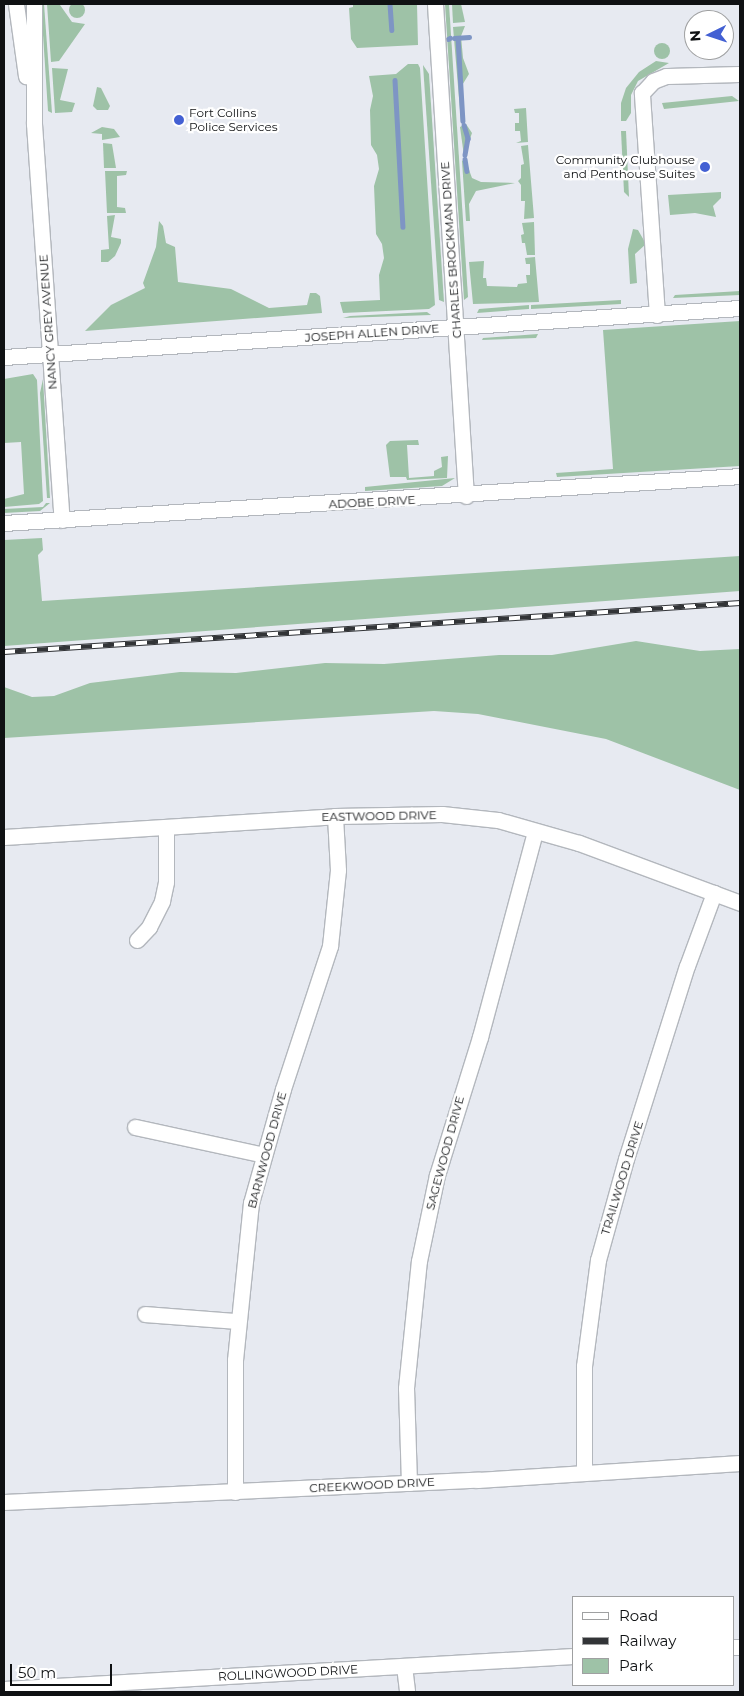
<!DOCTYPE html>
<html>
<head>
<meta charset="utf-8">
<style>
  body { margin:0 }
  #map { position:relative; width:744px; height:1696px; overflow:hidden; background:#e7eaf1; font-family:Montserrat,sans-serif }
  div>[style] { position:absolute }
  .green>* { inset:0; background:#9ec2a7 }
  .round { border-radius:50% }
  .stream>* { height:4.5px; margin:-2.25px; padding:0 2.25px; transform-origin:2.25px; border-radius:2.25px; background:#7e95c4 }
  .roads { filter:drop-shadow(1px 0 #b3b7bd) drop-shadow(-1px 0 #b3b7bd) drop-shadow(0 1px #b3b7bd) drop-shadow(0 -1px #b3b7bd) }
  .minor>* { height:15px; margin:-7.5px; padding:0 7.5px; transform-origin:7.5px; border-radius:7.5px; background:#fff }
  .rail>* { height:5.5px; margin-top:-2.75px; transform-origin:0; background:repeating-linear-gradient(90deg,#fff 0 11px,#323437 0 22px); box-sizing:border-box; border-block:1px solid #323437 }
  .dots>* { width:14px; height:14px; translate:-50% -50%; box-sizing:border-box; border:2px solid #fff; border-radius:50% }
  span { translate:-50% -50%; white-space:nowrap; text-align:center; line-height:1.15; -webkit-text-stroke:4.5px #fff; paint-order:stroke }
  .poi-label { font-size:12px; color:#0f1113 }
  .left { translate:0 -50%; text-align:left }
  .right { translate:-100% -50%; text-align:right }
  .street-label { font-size:12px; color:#0f1113 }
  .frame { position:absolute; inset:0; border:5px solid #0f1113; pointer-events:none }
  .legend { position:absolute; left:572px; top:1596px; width:162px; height:90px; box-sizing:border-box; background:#fff; border:1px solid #9fa0a1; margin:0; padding:6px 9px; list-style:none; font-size:15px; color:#0f1113 }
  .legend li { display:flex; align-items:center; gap:10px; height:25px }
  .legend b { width:25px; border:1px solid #9fa0a1 }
  .north { position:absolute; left:684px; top:10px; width:50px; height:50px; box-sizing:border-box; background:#fff; border:1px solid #9fa0a1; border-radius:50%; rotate:266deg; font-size:14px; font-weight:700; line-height:20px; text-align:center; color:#0f1113 }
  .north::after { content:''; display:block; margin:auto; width:18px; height:22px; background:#4360d3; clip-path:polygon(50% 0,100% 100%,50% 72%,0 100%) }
  .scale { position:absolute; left:10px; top:1664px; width:102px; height:22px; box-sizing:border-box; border:2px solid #0f1113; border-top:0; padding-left:6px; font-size:15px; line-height:18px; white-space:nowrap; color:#0f1113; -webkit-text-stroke:4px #fff; paint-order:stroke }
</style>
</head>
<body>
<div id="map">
  <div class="green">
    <div class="round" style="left:69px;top:2px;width:16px;height:16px"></div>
    <div style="clip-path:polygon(41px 4px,44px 4px,52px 113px,48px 111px)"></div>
    <div style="clip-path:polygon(47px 4px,60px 5px,72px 22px,85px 24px,59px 61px,51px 62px)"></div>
    <div style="clip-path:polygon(353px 4px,417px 4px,418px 45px,357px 48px,351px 39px,349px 8px,353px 7px)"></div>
    <div style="clip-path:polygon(445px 4px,449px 4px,468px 297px,464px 300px)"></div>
    <div style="clip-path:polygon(452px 4px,461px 4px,465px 22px,453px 23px)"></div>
    <div style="clip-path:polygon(465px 26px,461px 36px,463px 58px,469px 74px,461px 87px,461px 122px,453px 27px)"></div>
    <div class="round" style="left:654px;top:43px;width:16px;height:16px"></div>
    <div style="clip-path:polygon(656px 61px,669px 63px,638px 81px,631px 95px,631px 113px,626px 121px,621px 121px,621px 103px,626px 88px,639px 72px)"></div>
    <div style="clip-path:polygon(408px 64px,418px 64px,420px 68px,435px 305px,429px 309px,343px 313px,340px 302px,380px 300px,379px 275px,384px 258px,382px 244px,376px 234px,374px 186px,379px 169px,377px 155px,371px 145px,370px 110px,373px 96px,369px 76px,396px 74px)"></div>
    <div style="clip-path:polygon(423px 65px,429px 74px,444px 302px,439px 300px)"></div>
    <div style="clip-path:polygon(52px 68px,68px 69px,60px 100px,75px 103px,72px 112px,55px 113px)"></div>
    <div style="clip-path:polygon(97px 87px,101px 88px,110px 106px,108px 110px,97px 110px,93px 106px)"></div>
    <div style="clip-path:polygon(732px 96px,739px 101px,664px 109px,662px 103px)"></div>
    <div style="clip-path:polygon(526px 108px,528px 142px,516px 143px,521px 141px,520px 131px,515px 131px,515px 123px,519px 123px,519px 113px,515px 113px,514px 109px)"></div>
    <div style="clip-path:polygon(466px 124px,472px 133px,464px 156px,460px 127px)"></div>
    <div style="clip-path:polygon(102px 127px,114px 129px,120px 137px,102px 140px,102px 134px,91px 133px)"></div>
    <div style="clip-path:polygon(621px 131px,626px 131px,629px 197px,624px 192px)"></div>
    <div style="clip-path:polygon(103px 143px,112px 144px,116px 168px,104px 168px)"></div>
    <div style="clip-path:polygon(528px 145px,534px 218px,524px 219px,525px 201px,521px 201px,521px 185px,518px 181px,521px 178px,521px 165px,524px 164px,521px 146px)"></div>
    <div style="clip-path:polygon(465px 159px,472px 178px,481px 182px,515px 183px,476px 191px,469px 204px,470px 221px,466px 221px,462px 161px)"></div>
    <div style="clip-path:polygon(105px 171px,127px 171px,126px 175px,117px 176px,117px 207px,125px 208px,126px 213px,107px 213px)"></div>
    <div style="clip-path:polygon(721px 192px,721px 198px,713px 206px,716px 217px,695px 213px,670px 215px,668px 195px)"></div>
    <div style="clip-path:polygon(115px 215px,111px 237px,121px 239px,121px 243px,115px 256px,108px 262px,101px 262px,101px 250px,109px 249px,107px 216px)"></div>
    <div style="clip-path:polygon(159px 221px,163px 226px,166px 243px,175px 247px,178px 282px,231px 289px,269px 308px,307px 305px,310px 293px,316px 293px,320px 296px,322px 313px,85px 331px,111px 305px,145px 288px,143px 283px,156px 247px)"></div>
    <div style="clip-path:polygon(534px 222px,535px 255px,527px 255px,525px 243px,522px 243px,521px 235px,524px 234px,522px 223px)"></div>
    <div style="clip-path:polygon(633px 229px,638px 230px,646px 244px,635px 254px,637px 283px,630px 284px,628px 249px)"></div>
    <div style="clip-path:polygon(535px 257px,539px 302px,473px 304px,469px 262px,484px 261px,483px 278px,486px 278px,487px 286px,517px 287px,518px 284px,527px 283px,526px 275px,530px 275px,530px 264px,526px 264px,525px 258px)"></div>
    <div style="clip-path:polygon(740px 291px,740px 295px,673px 298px,675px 295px)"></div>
    <div style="clip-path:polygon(621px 300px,621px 304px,531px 309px,531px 305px)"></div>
    <div style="clip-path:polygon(529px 305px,529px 309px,477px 313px,479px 309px)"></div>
    <div style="clip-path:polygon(427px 312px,431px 315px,343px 318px,350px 316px)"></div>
    <div style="clip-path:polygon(740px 321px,740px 466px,557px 477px,556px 473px,613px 469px,603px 330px)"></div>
    <div style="clip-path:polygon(538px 334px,536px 338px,482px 340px,483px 338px)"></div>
    <div style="clip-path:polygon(33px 374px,37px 380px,43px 501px,39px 504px,4px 507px,4px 499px,24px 494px,21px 442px,4px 443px,4px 379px)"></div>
    <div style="clip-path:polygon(43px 379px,50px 498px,47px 498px,40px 393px)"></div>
    <div style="clip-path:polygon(418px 440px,419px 445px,407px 445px,409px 478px,434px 476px,434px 471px,442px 467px,441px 457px,448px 456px,447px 478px,407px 480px,406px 477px,390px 477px,386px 445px,390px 441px)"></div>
    <div style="clip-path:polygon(455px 478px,442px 486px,365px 491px,365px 487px)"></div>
    <div style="clip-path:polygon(46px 503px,50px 503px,40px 511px,4px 513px,4px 509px,43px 507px)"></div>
    <div style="clip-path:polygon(42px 538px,43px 550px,38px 555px,42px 601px,740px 556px,740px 591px,4px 646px,4px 540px)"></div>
    <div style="clip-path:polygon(636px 641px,700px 651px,740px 649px,740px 790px,606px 739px,478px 714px,434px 711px,4px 738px,4px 687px,32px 697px,54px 696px,90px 683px,180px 672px,236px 673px,325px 663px,384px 664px,499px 655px,552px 655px)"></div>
  </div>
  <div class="stream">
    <div style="left:390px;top:4px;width:26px;rotate:86deg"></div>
    <div style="left:454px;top:38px;width:15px;rotate:-4deg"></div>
    <div style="left:458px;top:38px;width:83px;rotate:86.6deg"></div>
    <div style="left:448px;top:39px;width:2px;rotate:-27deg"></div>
    <div style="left:395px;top:80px;width:147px;rotate:86.9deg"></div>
    <div style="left:464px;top:125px;width:14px;rotate:73deg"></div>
    <div style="left:468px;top:138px;width:17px;rotate:100deg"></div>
    <div style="left:465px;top:159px;width:12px;rotate:81deg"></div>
  </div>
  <div class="roads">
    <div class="minor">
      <div style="left:16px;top:4px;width:73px;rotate:82.1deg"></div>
      <div style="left:34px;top:4px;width:120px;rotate:90deg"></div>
      <div style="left:34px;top:124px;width:397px;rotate:86deg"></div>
      <div style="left:435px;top:4px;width:493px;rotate:86.4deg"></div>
      <div style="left:657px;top:315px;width:223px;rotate:-93.9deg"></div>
      <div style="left:642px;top:93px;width:16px;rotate:-47deg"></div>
      <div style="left:653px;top:81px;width:14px;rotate:-21deg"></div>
      <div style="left:666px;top:76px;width:74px;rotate:-1.5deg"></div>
      <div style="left:4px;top:357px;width:738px;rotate:-3.81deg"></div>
      <div style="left:4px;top:523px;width:737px;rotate:-3.65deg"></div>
      <div style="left:4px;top:837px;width:332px;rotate:-3.6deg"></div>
      <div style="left:335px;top:816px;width:107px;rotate:-1.1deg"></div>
      <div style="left:442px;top:814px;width:56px;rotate:6.1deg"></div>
      <div style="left:498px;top:820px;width:84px;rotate:15.9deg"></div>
      <div style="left:579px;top:843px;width:172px;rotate:20.4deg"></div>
      <div style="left:137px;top:940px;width:18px;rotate:-47deg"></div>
      <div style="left:149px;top:927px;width:29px;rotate:-63deg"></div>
      <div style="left:162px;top:901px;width:19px;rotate:-78deg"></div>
      <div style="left:166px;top:882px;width:54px;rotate:-90deg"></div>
      <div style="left:135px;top:1127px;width:132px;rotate:12.2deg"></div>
      <div style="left:145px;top:1314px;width:92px;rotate:4.4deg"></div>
      <div style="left:584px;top:1473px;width:107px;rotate:-90deg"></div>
      <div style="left:584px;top:1366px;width:107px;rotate:-82.5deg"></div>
      <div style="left:598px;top:1260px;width:105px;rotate:-74.5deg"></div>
      <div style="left:626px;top:1159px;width:202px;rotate:-72.5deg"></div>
      <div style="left:687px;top:966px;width:78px;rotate:-69.7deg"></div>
      <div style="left:409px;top:1483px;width:95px;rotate:-91.8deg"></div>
      <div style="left:406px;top:1388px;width:128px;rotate:-84.2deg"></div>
      <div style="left:419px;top:1261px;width:88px;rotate:-78.2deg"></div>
      <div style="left:437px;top:1175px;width:145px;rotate:-72.7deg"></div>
      <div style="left:480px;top:1037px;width:212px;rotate:-75deg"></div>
      <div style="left:235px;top:1492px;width:132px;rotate:-90deg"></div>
      <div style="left:235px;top:1360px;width:158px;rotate:-84.2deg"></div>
      <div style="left:251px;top:1203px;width:118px;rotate:-74.3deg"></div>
      <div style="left:283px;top:1089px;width:151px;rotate:-71.8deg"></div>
      <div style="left:330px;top:946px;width:76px;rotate:-84deg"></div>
      <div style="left:338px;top:870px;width:54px;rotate:-93.2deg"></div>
      <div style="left:4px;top:1502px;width:474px;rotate:-2.7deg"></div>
      <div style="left:477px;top:1480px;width:264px;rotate:-3.7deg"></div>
      <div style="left:733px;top:1647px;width:7px"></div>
      <div style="left:404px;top:1666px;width:26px;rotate:83deg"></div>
      <div style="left:4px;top:1689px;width:570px;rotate:-3.32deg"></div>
    </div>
  </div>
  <div class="rail">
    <div style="left:4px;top:652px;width:738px;rotate:-3.81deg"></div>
  </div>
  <div class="dots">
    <div style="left:179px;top:120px;background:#4360d3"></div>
    <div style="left:705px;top:167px;background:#4360d3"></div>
  </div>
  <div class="poi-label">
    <span class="left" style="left:189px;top:120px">Fort Collins<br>Police Services</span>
    <span class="right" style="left:695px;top:167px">Community Clubhouse<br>and Penthouse Suites</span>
  </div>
  <div class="street-label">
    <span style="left:451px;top:250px;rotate:-94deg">CHARLES BROCKMAN DRIVE</span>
    <span style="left:48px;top:322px;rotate:-94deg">NANCY GREY AVENUE</span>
    <span style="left:372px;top:333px;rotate:-4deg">JOSEPH ALLEN DRIVE</span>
    <span style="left:372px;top:502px;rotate:-3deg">ADOBE DRIVE</span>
    <span style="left:379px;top:816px;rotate:-1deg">EASTWOOD DRIVE</span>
    <span style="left:267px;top:1150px;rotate:-75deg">BARNWOOD DRIVE</span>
    <span style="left:445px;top:1153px;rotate:-75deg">SAGEWOOD DRIVE</span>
    <span style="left:622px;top:1178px;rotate:-73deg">TRAILWOOD DRIVE</span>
    <span style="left:372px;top:1485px;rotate:-3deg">CREEKWOOD DRIVE</span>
    <span style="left:288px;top:1673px;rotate:-3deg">ROLLINGWOOD DRIVE</span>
  </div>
  <div class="frame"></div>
  <ul class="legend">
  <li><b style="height:6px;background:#fff"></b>Road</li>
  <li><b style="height:6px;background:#323437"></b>Railway</li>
  <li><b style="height:14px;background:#9ec2a7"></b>Park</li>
  </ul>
  <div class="north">N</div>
  <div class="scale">50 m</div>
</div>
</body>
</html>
